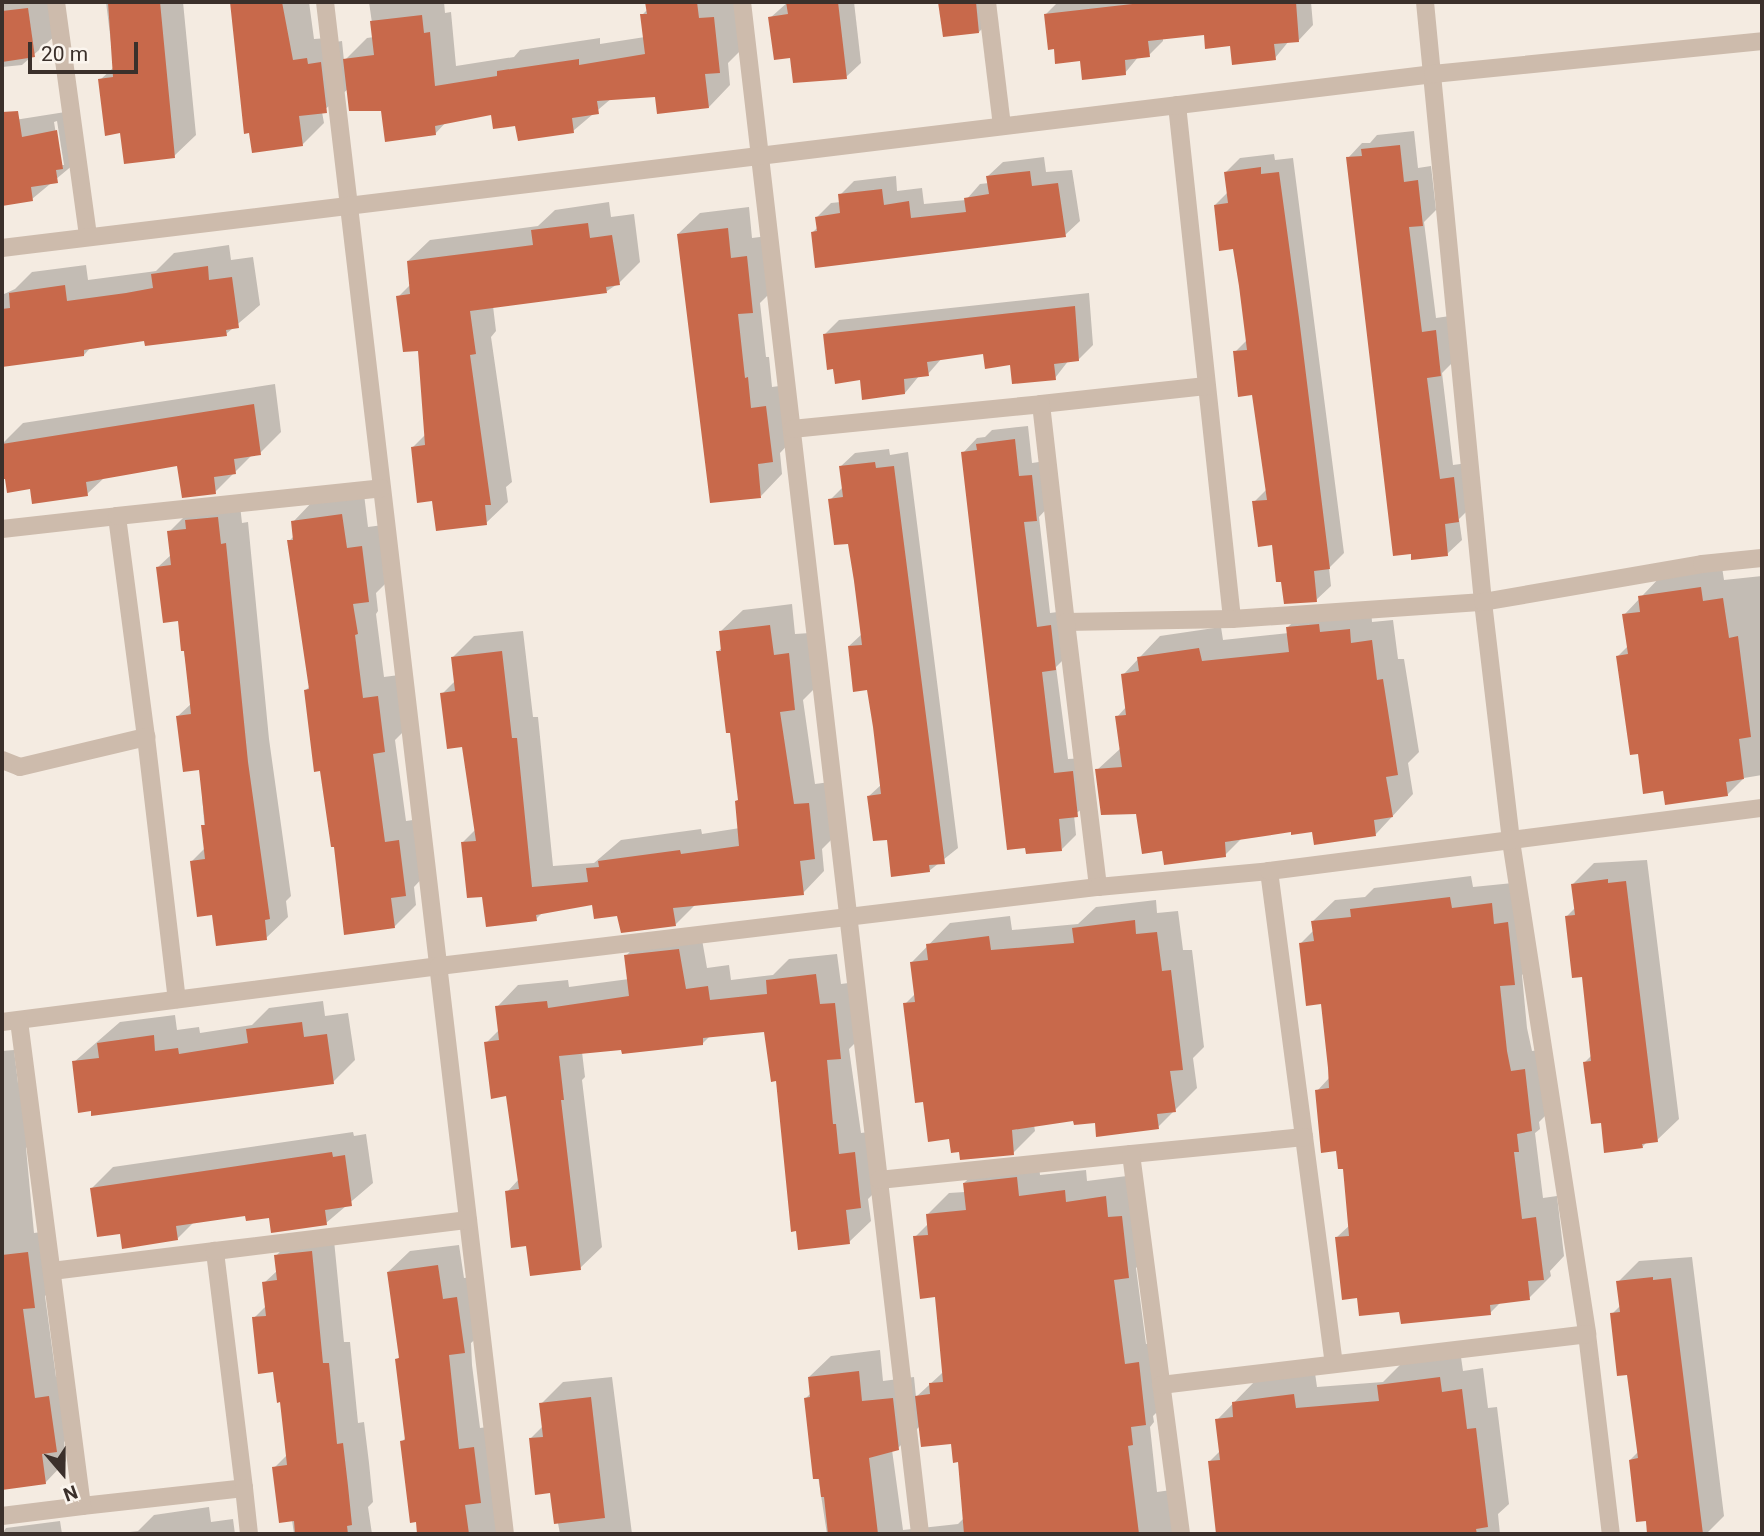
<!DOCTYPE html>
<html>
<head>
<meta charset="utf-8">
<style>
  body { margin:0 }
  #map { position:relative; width:1764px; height:1536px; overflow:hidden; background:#f4ebe1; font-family:Roboto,sans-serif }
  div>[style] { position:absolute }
  .shadow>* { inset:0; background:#0003 }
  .building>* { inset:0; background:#c8694b }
  .minor>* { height:18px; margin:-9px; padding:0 9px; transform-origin:9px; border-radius:9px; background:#cdbbac }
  span { translate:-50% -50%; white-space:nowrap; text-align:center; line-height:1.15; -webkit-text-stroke:7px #fbf5ee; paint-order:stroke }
  .frame { position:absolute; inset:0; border:4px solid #3b302b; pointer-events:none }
  .north { position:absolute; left:28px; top:1438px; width:70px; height:70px; -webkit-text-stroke:5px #fbf5ee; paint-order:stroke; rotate:160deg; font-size:19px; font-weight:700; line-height:28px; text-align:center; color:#3b302b }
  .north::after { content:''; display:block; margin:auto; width:24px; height:32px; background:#3b302b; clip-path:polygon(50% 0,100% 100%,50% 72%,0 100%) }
  .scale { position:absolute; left:28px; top:42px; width:110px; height:32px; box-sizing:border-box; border:4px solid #3b302b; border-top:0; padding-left:9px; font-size:21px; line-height:24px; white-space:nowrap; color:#3b302b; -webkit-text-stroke:5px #fbf5ee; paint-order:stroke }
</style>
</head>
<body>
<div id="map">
  <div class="shadow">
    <div style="clip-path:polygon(2px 2px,51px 2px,56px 35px,22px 65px,2px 67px)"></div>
    <div style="clip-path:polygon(106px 2px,183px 2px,196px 135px,174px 156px,122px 131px,100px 80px,114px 67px)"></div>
    <div style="clip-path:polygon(232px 2px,309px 2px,314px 39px,328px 38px,329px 43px,342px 41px,344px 61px,367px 38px,374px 37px,369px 2px,444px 2px,445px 13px,451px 12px,456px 66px,514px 57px,520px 50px,600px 38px,600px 44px,645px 37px,642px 15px,647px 10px,646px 2px,736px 2px,741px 50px,728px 63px,730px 85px,709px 107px,657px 95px,612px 98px,573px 131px,517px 124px,492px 113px,447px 121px,435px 134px,348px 89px,322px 112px,324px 123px,302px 145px,238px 50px)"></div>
    <div style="clip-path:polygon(788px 2px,854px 2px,861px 63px,846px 77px,791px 56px,770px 18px)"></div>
    <div style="clip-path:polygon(940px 2px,992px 2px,993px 17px,979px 32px,944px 36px)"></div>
    <div style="clip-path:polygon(1058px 2px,1311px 2px,1313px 25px,1299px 40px,1289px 41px,1275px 58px,1205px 33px,1163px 37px,1163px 41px,1149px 55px,1139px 56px,1125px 73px,1055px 48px,1046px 14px)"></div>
    <div style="clip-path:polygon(evenodd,78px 110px,79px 160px,32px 199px,2px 204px,2px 122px,78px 110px,57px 121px,64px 165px,61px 165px,54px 122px,57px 121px)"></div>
    <div style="clip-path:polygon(1414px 131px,1418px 168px,1431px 166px,1436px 210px,1424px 222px,1436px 318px,1450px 316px,1455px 360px,1442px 373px,1453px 465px,1468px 463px,1472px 506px,1459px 519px,1462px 540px,1447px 554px,1348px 158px,1362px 143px,1370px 143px,1377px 135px)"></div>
    <div style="clip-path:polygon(1274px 154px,1275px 160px,1293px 158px,1344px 553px,1329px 568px,1331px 586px,1316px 600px,1273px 544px,1254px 502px,1267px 489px,1254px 393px,1235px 352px,1247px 340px,1234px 247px,1215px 205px,1228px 192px,1226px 172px,1240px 158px)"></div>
    <div style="clip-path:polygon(1044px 157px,1046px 172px,1072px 170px,1080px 221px,1065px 235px,813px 232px,818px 227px,817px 217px,831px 203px,841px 202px,840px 195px,854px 181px,896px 176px,897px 191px,922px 188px,924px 204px,966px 200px,980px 184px,989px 183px,988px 176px,1003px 162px)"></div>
    <div style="clip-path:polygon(609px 202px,611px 217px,634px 214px,640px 262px,619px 283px,607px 291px,493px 306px,496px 331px,491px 337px,512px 482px,506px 487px,508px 502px,486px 523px,434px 499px,413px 447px,426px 434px,419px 349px,398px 297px,411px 284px,408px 261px,430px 240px,538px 226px,555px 210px)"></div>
    <div style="clip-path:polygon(749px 207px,752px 238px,768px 236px,773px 290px,760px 303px,766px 357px,769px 357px,772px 387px,787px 385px,793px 439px,780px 453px,782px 474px,761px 496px,678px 234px,700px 213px)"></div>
    <div style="clip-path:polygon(229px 245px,231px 260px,253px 257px,260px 305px,226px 334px,146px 339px,91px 347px,84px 355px,2px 359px,2px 295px,15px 289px,32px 272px,86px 265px,88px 280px,149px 272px,156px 271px,174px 253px)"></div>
    <div style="clip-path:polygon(1089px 293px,1093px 345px,1078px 360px,1069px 360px,1055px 378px,984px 352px,942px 358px,928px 374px,919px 376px,905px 393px,861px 378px,825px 334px,839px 320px)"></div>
    <div style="clip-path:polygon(275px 384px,281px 432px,260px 453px,253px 454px,215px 492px,178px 464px,105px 477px,87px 494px,31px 487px,8px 491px,2px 444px,23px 423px)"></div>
    <div style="clip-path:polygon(1028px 426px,1032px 463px,1046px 461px,1051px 504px,1039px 517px,1050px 613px,1065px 611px,1069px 654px,1056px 667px,1068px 759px,1086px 758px,1092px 801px,1074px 815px,1076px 835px,1062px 849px,963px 453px,977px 438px,985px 437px,992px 430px)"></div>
    <div style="clip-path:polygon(889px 449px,890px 455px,908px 452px,958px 848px,929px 871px,888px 838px,869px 796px,882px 784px,869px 688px,849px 646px,862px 634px,849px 542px,830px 500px,843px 487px,840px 467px,855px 453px)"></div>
    <div style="clip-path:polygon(364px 494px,368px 527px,383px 525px,390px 579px,376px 593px,378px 611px,376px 614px,384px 677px,399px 675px,406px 729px,395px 740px,406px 821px,420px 819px,427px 873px,414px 887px,416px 905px,394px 927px,336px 845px,306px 690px,310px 686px,289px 541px,294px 536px,293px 522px,314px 500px)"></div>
    <div style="clip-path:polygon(239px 496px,242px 523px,248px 522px,269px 739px,291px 896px,286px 901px,288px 917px,266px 938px,214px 914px,192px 861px,206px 847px,200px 768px,178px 716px,192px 703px,179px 619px,158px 567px,172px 554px,169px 532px,191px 510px)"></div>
    <div style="clip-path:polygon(1722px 567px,1724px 580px,1762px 576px,1762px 775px,1744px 778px,1727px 795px,1665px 789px,1639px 752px,1618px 656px,1628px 646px,1624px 615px,1662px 575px)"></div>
    <div style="clip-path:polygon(792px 604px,795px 634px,810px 633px,816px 687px,803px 700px,815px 784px,830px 782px,835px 836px,822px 849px,824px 871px,803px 893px,696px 904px,675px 925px,618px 914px,593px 902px,543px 912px,536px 919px,484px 895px,462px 843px,476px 829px,463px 745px,442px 694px,455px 681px,452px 658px,474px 636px,523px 631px,533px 717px,538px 717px,553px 866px,594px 863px,621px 840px,701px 829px,702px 834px,740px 828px,740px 799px,732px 731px,717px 652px,723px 647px,721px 631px,743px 610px)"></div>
    <div style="clip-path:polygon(1310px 606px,1371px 608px,1372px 622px,1393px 620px,1398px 659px,1404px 659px,1419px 752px,1408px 763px,1413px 794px,1376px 834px,1292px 830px,1243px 837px,1225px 855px,1164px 849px,1138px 812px,1097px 770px,1121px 748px,1117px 717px,1127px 706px,1123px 675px,1160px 636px,1221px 627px,1223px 640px,1289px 633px,1288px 627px)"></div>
    <div style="clip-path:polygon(1647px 860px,1679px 1119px,1657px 1140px,1647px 1142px,1642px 1147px,1602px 1121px,1585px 1062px,1592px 1055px,1584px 975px,1567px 916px,1576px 907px,1573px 884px,1594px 863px)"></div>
    <div style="clip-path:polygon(1471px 876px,1473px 887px,1513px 883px,1536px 961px,1522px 975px,1527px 1028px,1532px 1051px,1546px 1049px,1553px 1108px,1539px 1122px,1540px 1129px,1535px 1133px,1543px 1198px,1557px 1196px,1564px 1256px,1550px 1271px,1551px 1276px,1529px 1298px,1502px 1301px,1490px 1313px,1401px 1310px,1359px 1296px,1337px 1237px,1350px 1225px,1345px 1167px,1317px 1091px,1330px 1077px,1322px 1002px,1301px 943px,1314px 930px,1313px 921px,1335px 900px,1365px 897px,1374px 888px)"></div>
    <div style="clip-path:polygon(1156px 900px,1157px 913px,1178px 911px,1183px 950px,1192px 950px,1204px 1047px,1193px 1058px,1197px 1088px,1158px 1127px,1075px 1119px,1034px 1125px,1035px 1131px,1013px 1153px,960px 1150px,925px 1100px,905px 1004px,916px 993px,912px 962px,950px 923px,1010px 916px,1012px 930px,1078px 924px,1096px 907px)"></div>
    <div style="clip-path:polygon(700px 928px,707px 968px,729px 965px,731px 980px,773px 975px,789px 959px,837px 954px,841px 984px,856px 982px,862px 1036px,849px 1049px,861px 1133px,876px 1131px,882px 1185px,868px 1199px,871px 1221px,849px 1242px,778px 1079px,766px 1030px,710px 1036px,703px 1043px,582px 1052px,585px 1077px,582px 1080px,602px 1247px,580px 1268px,528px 1244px,507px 1192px,519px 1179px,507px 1094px,486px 1043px,499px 1030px,497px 1007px,518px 985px,568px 980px,569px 987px,629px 979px,626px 956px,647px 934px)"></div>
    <div style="clip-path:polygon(323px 1001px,325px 1016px,348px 1013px,355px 1060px,333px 1082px,74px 1062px,120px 1022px,175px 1015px,177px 1030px,199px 1027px,200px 1033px,252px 1025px,269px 1008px)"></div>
    <div style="clip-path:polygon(14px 1050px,18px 1083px,33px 1081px,40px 1135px,26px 1148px,34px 1233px,49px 1231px,56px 1285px,45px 1296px,56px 1377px,70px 1375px,78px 1428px,64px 1442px,66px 1461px,45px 1483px,2px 1488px,2px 1051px)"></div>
    <div style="clip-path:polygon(353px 1132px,354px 1136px,366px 1134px,373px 1183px,326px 1223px,247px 1214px,194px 1222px,177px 1239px,121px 1232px,92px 1188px,113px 1167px)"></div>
    <div style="clip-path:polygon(evenodd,1038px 1157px,1040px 1175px,1086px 1170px,1087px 1181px,1127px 1176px,1150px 1255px,1136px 1268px,1146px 1344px,1160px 1342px,1167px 1402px,1153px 1416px,1154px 1422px,1150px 1427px,1157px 1492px,1171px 1490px,1177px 1534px,827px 1534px,806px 1398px,811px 1393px,809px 1377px,831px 1356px,880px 1350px,883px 1381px,914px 1377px,916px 1397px,940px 1375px,944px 1371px,937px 1295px,915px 1237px,928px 1224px,927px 1215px,949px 1193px,965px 1192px,964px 1183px,986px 1162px,1038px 1157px,921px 1425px,952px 1442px,959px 1460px,964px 1518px,958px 1524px,903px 1530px,892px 1450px,898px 1448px,921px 1425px)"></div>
    <div style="clip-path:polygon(333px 1230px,344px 1342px,350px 1342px,358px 1423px,364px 1422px,369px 1463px,373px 1502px,368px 1507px,372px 1534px,294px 1534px,292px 1520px,274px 1468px,287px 1455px,282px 1400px,275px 1370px,254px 1318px,267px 1305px,264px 1283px,278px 1270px,276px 1256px,297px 1234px)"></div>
    <div style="clip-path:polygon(459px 1245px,464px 1278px,478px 1276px,485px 1330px,471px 1343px,472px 1365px,480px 1428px,495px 1426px,497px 1534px,419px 1534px,402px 1442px,406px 1437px,397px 1360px,400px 1356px,388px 1272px,410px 1251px)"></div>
    <div style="clip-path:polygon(1692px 1257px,1724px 1516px,1706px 1534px,1649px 1534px,1630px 1460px,1639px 1451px,1629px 1373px,1612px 1314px,1621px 1305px,1618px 1282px,1639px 1261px)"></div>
    <div style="clip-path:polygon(1461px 1357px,1463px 1371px,1483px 1368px,1488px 1408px,1497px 1407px,1509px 1504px,1498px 1514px,1500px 1534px,1218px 1534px,1210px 1461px,1221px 1450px,1217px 1420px,1255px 1381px,1315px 1373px,1317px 1387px,1383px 1382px,1401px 1364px)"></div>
    <div style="clip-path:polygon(612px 1377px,632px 1534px,560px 1534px,552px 1491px,530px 1439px,543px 1426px,541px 1404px,563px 1382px)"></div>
    <div style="clip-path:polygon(209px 1507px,211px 1522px,233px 1519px,235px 1534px,113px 1534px,138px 1531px,154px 1515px)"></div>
    <div style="clip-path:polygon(60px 1521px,62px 1534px,2px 1534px,6px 1528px)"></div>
  </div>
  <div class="building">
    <div style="clip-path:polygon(108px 2px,160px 2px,175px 158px,124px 164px,120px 133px,105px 136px,98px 79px,113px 77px)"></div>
    <div style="clip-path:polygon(230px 2px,282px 2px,293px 60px,307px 58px,308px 64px,321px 62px,327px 113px,299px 116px,303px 146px,252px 153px,249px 133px,244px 134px)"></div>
    <div style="clip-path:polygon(645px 2px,697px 2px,699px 18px,714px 17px,720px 73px,705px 74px,709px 108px,657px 114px,655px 97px,597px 101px,599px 114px,572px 118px,574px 133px,518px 141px,515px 126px,493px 129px,491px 115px,435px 126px,436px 135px,385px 142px,381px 111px,349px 111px,343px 59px,374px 55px,370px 21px,422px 15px,424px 33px,430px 32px,435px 86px,497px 76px,497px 71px,579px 59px,579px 65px,645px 54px,640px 14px,647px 14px)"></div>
    <div style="clip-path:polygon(786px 2px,838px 2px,847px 79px,793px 83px,790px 58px,774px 60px,768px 17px,788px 14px)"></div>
    <div style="clip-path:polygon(938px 2px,976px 2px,979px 33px,943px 37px)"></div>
    <div style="clip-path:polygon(1150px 2px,1296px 2px,1299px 42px,1274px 44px,1276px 60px,1232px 65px,1230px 46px,1205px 49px,1204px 35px,1148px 41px,1150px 57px,1125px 60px,1126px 75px,1082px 80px,1080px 61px,1055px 64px,1054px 49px,1048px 50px,1044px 14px)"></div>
    <div style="clip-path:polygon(28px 8px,35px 57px,2px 62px,2px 11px)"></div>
    <div style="clip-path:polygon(18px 111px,22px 137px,57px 130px,63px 169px,56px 170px,58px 183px,31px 187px,33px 201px,2px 206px,2px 112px)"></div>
    <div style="clip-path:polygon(1400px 145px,1404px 182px,1418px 180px,1423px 226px,1409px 227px,1422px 332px,1436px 330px,1441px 376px,1427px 378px,1440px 479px,1454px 477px,1459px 522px,1445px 524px,1448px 556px,1411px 560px,1411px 554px,1393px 556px,1346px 157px,1362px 156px,1361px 149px)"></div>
    <div style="clip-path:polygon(1261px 167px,1261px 174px,1279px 172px,1299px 318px,1330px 569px,1314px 571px,1317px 602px,1284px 604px,1281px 582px,1276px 582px,1272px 545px,1258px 547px,1252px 501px,1267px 500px,1252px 395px,1238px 397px,1233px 351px,1247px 350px,1239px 286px,1233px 249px,1219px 251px,1214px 205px,1228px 203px,1224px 172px)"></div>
    <div style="clip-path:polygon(1030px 171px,1032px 186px,1058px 183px,1066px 237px,815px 268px,811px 232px,817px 231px,815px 217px,840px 213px,838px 194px,882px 189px,884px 205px,909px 201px,911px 218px,966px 212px,964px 198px,989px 194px,986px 176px)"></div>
    <div style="clip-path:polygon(588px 223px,590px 238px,612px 235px,620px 285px,606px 287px,607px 293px,470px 311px,476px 354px,470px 355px,491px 505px,485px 505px,487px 525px,436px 531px,432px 501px,417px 503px,411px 447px,425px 445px,418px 351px,403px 352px,396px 296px,410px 294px,407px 261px,533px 245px,531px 230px)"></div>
    <div style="clip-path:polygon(728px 228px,731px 258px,747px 256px,753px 313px,738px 314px,745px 378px,748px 377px,751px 408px,766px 406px,773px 462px,758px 464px,761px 498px,710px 503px,677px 234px)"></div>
    <div style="clip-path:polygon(208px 266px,209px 280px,232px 277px,239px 328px,226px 330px,227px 336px,145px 346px,144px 341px,84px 350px,84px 356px,2px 367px,2px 309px,10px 308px,9px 293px,65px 285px,67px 301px,126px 293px,153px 288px,151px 274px)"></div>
    <div style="clip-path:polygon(1075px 306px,1079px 361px,1054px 364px,1056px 380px,1012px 384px,1010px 365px,985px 369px,983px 354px,927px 362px,929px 376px,904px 379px,905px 394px,862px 400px,860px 380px,835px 384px,833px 369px,827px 370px,823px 334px)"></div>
    <div style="clip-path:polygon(254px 404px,261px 455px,234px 459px,236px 474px,214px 477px,216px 494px,182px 498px,177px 466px,86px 482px,88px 496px,32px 504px,30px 489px,7px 493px,5px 479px,2px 479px,2px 444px)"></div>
    <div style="clip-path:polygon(1015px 439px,1019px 476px,1032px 475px,1037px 521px,1024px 522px,1037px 627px,1051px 625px,1056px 670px,1042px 672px,1054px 773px,1073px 771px,1078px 817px,1059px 819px,1062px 851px,1026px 854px,1025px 848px,1007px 850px,961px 452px,977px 450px,976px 444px)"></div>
    <div style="clip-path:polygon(875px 462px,876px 468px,894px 466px,945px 864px,929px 865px,930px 872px,891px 877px,887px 840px,873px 841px,867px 796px,881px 794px,873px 727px,867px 690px,853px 692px,848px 646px,862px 645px,854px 581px,848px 544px,834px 545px,828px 499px,843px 497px,839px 466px)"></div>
    <div style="clip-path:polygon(342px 514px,347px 548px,362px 546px,369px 602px,353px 604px,358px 634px,355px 635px,363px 698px,378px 696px,385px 752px,373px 754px,385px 842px,399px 840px,406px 896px,391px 898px,395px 928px,344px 935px,334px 847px,331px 847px,320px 771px,314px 772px,304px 690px,309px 689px,287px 540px,293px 540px,291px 521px)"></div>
    <div style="clip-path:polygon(218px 517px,221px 544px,226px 543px,248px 762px,270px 919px,265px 920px,267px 940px,216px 946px,212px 915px,197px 917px,190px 861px,205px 859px,201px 825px,205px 825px,199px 770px,183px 772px,176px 716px,191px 714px,184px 651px,181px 651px,178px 621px,163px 623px,156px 567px,171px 565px,167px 531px,186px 529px,185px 520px)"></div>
    <div style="clip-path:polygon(1701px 587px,1703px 601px,1723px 598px,1729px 638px,1738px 636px,1751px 737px,1739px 739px,1744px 779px,1726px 782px,1728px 796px,1665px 805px,1663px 791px,1643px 794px,1638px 754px,1630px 755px,1616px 656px,1628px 654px,1622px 614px,1640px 612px,1638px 596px)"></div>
    <div style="clip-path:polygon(1319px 624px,1320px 632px,1350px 629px,1351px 643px,1372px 640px,1377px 680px,1383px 679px,1398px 775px,1386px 777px,1393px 817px,1374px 820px,1376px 836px,1314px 845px,1312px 832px,1291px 835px,1291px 832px,1225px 842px,1226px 857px,1164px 865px,1162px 851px,1142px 854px,1136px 814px,1101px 815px,1095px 769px,1122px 767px,1115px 716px,1126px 715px,1121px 674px,1139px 671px,1137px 657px,1199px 648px,1202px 661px,1289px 652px,1286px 627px)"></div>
    <div style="clip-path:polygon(770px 625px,774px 655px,789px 653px,795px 710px,780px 712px,794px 804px,809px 803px,815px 859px,800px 861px,804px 895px,673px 908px,676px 926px,621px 933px,617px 916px,594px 919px,592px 905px,536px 915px,537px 921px,486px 927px,482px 897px,467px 898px,461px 842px,476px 841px,462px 747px,447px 749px,440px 693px,455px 691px,451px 657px,502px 651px,512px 738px,517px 738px,532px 887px,588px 882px,586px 868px,599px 867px,598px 861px,680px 850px,681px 854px,739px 846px,735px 801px,738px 800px,730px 733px,726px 733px,716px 651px,721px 651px,719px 631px)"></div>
    <div style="clip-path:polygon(1608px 879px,1608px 883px,1626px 881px,1658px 1142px,1642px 1144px,1643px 1148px,1604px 1153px,1601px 1123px,1591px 1124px,1583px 1062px,1591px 1061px,1582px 977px,1572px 978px,1565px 916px,1575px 915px,1571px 884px)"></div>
    <div style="clip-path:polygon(1450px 897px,1452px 908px,1492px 903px,1494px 924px,1508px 922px,1515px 985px,1500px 986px,1507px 1051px,1511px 1071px,1525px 1069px,1532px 1131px,1517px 1134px,1519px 1152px,1514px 1152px,1522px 1219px,1536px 1217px,1544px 1280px,1528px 1281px,1530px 1300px,1490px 1305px,1491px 1315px,1401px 1324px,1399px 1312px,1359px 1316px,1357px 1298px,1342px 1300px,1335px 1237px,1349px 1236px,1343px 1169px,1338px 1169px,1336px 1151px,1321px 1153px,1315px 1090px,1329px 1088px,1328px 1068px,1321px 1004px,1306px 1006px,1299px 943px,1314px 941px,1311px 921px,1351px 917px,1350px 909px)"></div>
    <div style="clip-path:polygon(1135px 920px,1136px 934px,1157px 932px,1162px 971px,1171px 970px,1183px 1070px,1170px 1071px,1176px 1112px,1157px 1114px,1159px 1129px,1096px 1137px,1095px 1123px,1074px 1125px,1073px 1121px,1012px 1130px,1014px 1155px,960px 1160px,959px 1152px,951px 1153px,949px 1139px,928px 1142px,923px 1102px,915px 1103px,903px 1003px,915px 1002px,910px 962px,928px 960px,926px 944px,989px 936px,991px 950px,1074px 943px,1072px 928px)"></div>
    <div style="clip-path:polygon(679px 949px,686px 989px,708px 986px,710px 1000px,767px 994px,766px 980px,816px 974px,820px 1004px,835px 1003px,841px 1059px,827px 1060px,833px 1124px,836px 1124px,839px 1154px,855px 1152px,861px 1208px,846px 1210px,850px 1244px,798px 1250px,796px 1231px,791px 1232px,776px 1081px,771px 1082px,764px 1032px,703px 1038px,703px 1045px,622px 1054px,621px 1050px,559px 1056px,564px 1100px,561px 1100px,581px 1270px,530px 1276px,526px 1246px,511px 1248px,505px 1191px,519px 1189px,506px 1096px,491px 1099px,484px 1042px,499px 1040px,495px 1006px,547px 1001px,548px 1008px,629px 996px,624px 955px)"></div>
    <div style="clip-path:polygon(302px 1022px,304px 1037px,327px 1034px,334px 1084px,91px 1116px,91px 1111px,78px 1113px,72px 1061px,99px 1058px,97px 1043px,154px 1035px,155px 1051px,178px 1048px,179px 1054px,248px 1043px,246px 1029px)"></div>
    <div style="clip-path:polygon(332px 1152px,333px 1157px,345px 1155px,352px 1206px,325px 1210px,327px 1225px,271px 1233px,269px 1218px,246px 1221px,245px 1216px,176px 1226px,178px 1240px,122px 1249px,120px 1234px,97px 1237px,90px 1188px)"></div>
    <div style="clip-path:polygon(1017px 1177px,1019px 1196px,1065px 1190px,1066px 1202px,1106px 1196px,1108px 1217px,1122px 1216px,1129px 1278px,1114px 1280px,1125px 1364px,1139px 1362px,1146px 1425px,1131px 1427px,1133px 1445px,1128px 1446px,1139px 1534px,964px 1534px,958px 1462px,953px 1463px,951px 1444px,921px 1447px,915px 1396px,930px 1394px,929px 1383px,943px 1382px,935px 1297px,920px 1299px,913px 1236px,928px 1235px,926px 1214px,966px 1210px,963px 1183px)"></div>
    <div style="clip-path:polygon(312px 1251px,323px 1363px,329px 1363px,337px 1444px,343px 1443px,348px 1486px,352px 1525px,347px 1526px,348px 1534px,295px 1534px,294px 1521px,279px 1523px,272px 1467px,287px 1465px,280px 1402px,277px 1403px,273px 1372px,258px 1374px,252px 1317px,266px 1316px,262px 1282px,277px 1280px,274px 1255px)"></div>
    <div style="clip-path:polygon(28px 1252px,35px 1308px,23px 1309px,35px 1398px,49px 1396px,57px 1452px,42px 1454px,46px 1484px,2px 1490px,2px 1255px)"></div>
    <div style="clip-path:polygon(438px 1265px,443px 1299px,457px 1297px,465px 1353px,449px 1355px,459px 1449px,474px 1447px,481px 1503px,465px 1505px,469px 1534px,417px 1534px,416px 1522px,410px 1523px,400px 1441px,405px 1440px,395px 1359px,399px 1358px,387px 1272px)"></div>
    <div style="clip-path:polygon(1653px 1277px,1653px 1280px,1671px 1278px,1703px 1534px,1647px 1534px,1646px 1521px,1636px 1522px,1629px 1460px,1638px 1458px,1627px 1375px,1617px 1376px,1610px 1313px,1620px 1312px,1616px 1281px)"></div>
    <div style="clip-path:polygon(859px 1371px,862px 1401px,893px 1398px,899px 1450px,869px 1458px,878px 1534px,828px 1534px,824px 1497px,821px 1497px,819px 1479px,813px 1479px,804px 1398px,810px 1397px,808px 1377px)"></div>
    <div style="clip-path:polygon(1440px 1377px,1442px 1392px,1462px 1389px,1467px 1429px,1476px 1428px,1488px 1527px,1476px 1529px,1477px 1534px,1216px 1534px,1208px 1461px,1220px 1460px,1215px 1419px,1233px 1417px,1232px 1402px,1294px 1394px,1296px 1408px,1379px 1401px,1377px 1385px)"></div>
    <div style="clip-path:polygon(591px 1397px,605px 1518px,554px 1524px,550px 1493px,535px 1495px,529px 1438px,543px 1437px,539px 1403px)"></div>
  </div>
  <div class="minor">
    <div style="left:56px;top:2px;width:237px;rotate:82.2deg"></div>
    <div style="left:325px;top:2px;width:1543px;rotate:83.3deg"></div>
    <div style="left:742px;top:2px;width:1542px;rotate:83.37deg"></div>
    <div style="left:987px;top:2px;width:125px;rotate:83.1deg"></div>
    <div style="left:1425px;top:2px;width:603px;rotate:84.48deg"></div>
    <div style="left:1483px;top:602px;width:241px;rotate:83.3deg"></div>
    <div style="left:1511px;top:841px;width:499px;rotate:81.2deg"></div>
    <div style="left:1587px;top:1334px;width:201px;rotate:83.2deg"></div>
    <div style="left:1177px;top:105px;width:517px;rotate:83.89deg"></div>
    <div style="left:1232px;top:619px;width:252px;rotate:-3.9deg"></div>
    <div style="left:1483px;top:602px;width:222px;rotate:-9.8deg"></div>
    <div style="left:1702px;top:564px;width:60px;rotate:-5.7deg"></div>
    <div style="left:2px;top:248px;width:1442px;rotate:-6.93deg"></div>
    <div style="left:1433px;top:74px;width:331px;rotate:-5.7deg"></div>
    <div style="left:1206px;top:386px;width:166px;rotate:173.8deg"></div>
    <div style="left:1041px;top:404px;width:219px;rotate:83.5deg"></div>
    <div style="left:1066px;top:622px;width:166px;rotate:-1deg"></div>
    <div style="left:792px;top:429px;width:250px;rotate:-5.7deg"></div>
    <div style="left:2px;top:529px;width:116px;rotate:-6.4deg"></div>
    <div style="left:1066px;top:622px;width:267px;rotate:83.1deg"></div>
    <div style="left:146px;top:737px;width:223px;rotate:-97.5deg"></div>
    <div style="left:117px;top:516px;width:266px;rotate:-6deg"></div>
    <div style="left:2px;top:760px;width:19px;rotate:21deg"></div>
    <div style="left:20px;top:767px;width:130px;rotate:-13.4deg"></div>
    <div style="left:146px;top:737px;width:264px;rotate:83.3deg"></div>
    <div style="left:1269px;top:871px;width:496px;rotate:82.5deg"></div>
    <div style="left:2px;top:1022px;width:441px;rotate:-7.3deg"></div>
    <div style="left:439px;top:966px;width:664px;rotate:-6.84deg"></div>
    <div style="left:1098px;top:887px;width:172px;rotate:-5.3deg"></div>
    <div style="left:1269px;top:871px;width:497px;rotate:-7.3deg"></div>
    <div style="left:1131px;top:1154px;width:174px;rotate:-5.6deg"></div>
    <div style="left:879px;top:1180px;width:253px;rotate:-5.9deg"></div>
    <div style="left:1131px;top:1154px;width:383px;rotate:82.5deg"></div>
    <div style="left:52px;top:1271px;width:164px;rotate:-7deg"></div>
    <div style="left:1161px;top:1385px;width:429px;rotate:-6.8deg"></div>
    <div style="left:244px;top:1488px;width:239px;rotate:-97deg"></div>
    <div style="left:215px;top:1251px;width:255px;rotate:-7deg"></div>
    <div style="left:82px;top:1506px;width:163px;rotate:-6.3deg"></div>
    <div style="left:244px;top:1488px;width:46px;rotate:83.8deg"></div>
    <div style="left:2px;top:1516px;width:81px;rotate:-7.1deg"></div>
    <div style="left:82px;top:1506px;width:490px;rotate:-97.4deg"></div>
  </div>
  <div class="frame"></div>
  <div class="north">N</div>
  <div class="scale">20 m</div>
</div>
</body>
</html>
